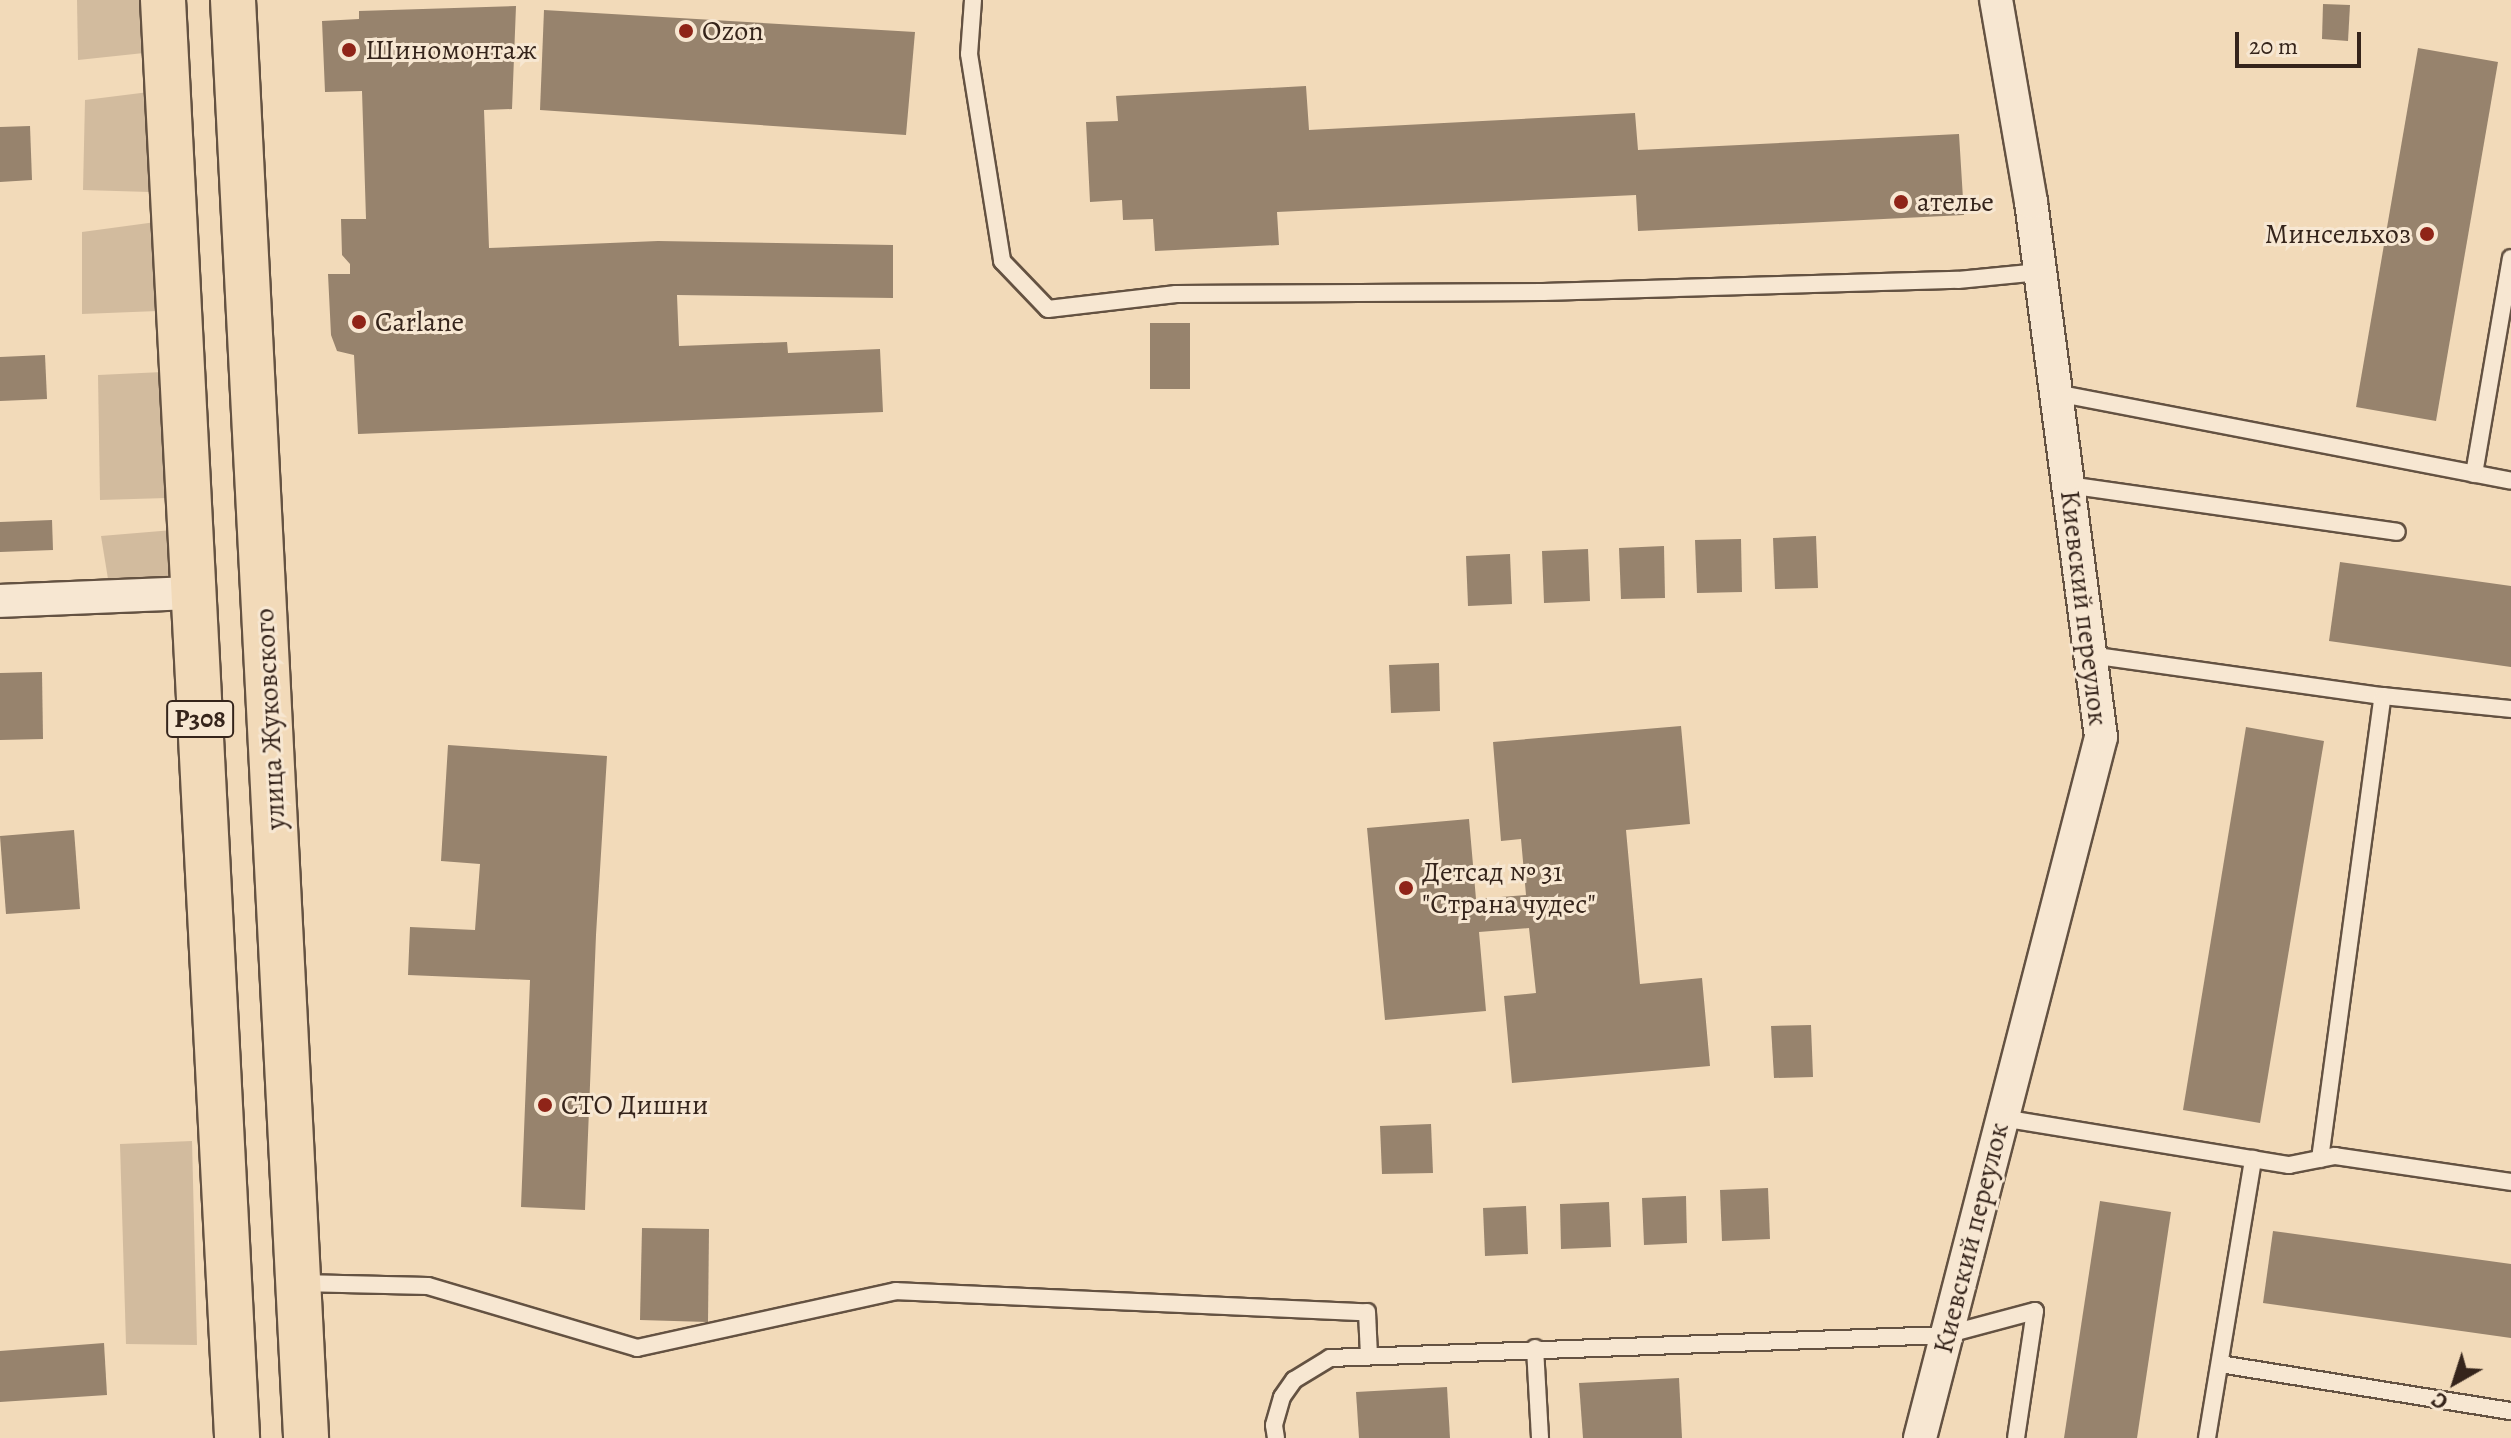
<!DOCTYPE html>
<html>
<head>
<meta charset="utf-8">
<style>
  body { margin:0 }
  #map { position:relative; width:2511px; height:1438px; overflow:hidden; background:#f2dab9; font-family:Alegreya,serif }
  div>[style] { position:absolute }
  .green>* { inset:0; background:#d2bb9e }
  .building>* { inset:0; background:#97836d }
  .roads { filter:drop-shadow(2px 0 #645242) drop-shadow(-2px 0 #645242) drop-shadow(0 2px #645242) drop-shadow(0 -2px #645242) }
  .lane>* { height:16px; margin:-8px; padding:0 8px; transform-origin:8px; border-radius:8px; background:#f7e7d2 }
  .street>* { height:32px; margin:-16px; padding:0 16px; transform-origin:16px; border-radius:16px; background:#f7e7d2 }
  .primary>* { height:44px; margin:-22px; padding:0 22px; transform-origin:22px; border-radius:22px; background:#f2dab9 }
  .dots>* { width:22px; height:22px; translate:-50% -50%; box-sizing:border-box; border:4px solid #f7e7d2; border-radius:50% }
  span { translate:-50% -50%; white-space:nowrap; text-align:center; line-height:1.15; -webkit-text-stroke:6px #f7e7d2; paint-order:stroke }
  .shield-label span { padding:2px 6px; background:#f7e7d2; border:2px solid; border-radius:6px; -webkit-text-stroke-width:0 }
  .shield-label { font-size:26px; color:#35241b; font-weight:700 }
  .poi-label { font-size:28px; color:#35241b }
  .left { translate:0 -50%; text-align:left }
  .right { translate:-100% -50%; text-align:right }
  .street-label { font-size:28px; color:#35241b }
  .north { position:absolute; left:2415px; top:1342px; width:80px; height:80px; -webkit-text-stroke:6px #f7e7d2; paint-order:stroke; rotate:219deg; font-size:22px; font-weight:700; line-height:32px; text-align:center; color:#35241b }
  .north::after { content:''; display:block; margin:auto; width:28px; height:36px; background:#35241b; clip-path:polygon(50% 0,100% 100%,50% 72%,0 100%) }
  .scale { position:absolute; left:2235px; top:32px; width:126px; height:36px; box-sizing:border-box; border:4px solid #35241b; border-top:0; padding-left:10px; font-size:24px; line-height:28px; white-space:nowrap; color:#35241b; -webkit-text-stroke:6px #f7e7d2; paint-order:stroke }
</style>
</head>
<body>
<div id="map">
  <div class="green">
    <div style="clip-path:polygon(77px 0,141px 0,144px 53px,78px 60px)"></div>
    <div style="clip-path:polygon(149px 92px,150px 192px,83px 190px,85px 100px)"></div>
    <div style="clip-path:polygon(156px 222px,158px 311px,82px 314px,82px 232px)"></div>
    <div style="clip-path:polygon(163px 372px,167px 498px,100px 500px,98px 375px)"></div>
    <div style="clip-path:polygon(173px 530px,172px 570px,164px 579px,109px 585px,101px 536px)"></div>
    <div style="clip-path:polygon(192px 1141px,197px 1345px,126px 1344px,120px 1144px)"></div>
  </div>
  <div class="building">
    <div style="clip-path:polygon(2323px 4px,2350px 5px,2348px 41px,2322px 39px)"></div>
    <div style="clip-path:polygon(516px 6px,512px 109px,484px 110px,489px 248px,658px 241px,893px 245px,893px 298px,677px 295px,679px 346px,787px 342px,788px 353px,880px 349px,883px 412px,358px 434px,354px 355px,337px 351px,331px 335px,328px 274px,350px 274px,350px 264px,342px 255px,341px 219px,366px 219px,362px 91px,325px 92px,322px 21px,359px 19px,359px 11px)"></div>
    <div style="clip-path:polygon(544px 10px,915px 32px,906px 135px,540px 110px)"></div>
    <div style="clip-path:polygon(2418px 48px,2498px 62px,2436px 421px,2356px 407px)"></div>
    <div style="clip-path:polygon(1306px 86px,1309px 130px,1635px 113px,1638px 150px,1959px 134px,1964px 215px,1638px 231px,1636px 195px,1277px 212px,1279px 245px,1155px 251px,1153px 219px,1123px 220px,1122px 200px,1090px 202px,1086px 122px,1118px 121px,1116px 96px)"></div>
    <div style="clip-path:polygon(30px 126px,32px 180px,0 182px,0 127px)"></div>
    <div style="clip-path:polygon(1150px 323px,1190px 323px,1190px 389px,1150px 389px)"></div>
    <div style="clip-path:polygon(45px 355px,47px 399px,0 401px,0 357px)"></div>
    <div style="clip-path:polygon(52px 520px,53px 550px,0 552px,0 522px)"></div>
    <div style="clip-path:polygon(1816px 536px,1818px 588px,1775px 589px,1773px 538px)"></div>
    <div style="clip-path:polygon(1741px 539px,1742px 592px,1697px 593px,1695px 540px)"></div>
    <div style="clip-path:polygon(1664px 546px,1665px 598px,1621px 599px,1619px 548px)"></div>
    <div style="clip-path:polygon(1588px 549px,1590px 601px,1544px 603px,1542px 551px)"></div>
    <div style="clip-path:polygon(1510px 554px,1512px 604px,1468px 606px,1466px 556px)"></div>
    <div style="clip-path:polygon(2340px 562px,2511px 586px,2511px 667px,2329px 641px)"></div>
    <div style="clip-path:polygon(1439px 663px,1440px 711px,1391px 713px,1389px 665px)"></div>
    <div style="clip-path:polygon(42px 672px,43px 739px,0 740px,0 673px)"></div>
    <div style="clip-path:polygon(1681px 726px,1690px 824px,1626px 830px,1640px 984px,1702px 978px,1710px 1066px,1512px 1083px,1504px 996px,1536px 993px,1529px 928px,1479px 932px,1486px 1011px,1385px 1020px,1367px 828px,1469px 819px,1476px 899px,1526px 895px,1521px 839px,1501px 841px,1493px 742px)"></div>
    <div style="clip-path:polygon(2246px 727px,2324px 741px,2260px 1123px,2183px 1110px)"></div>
    <div style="clip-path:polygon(448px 745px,607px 756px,596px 935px,585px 1210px,521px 1207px,530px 980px,408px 975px,410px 927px,475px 930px,480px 864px,441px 861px)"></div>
    <div style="clip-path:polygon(74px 830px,80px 909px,6px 914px,0 836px)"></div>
    <div style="clip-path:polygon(1811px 1025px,1813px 1077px,1774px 1078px,1771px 1026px)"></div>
    <div style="clip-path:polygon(1431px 1124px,1433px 1173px,1382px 1174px,1380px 1126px)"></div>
    <div style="clip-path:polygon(1768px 1188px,1770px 1239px,1722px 1241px,1720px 1190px)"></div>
    <div style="clip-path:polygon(1686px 1196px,1687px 1243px,1644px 1245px,1642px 1198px)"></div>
    <div style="clip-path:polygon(2100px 1201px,2171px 1212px,2137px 1438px,2064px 1438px)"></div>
    <div style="clip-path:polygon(1609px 1202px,1611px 1247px,1561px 1249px,1560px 1204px)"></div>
    <div style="clip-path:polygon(1526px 1206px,1528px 1254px,1485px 1256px,1483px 1208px)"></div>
    <div style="clip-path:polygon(642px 1228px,709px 1229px,708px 1322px,640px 1320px)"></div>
    <div style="clip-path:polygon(2273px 1231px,2511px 1264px,2511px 1338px,2263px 1303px)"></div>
    <div style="clip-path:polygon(104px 1343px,107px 1395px,0 1402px,0 1351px)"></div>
    <div style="clip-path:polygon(1679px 1378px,1682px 1438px,1583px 1438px,1579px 1383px)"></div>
    <div style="clip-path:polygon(1447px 1387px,1450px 1438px,1359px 1438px,1356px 1392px)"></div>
  </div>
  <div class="roads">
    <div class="lane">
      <div style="left:973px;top:0;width:54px;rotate:94.2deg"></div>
      <div style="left:969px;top:54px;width:210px;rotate:80.9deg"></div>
      <div style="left:1002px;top:261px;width:66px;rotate:46.2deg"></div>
      <div style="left:1048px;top:309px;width:129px;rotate:-6.7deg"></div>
      <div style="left:1176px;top:294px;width:367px;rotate:-0.3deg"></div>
      <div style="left:1543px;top:292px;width:415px;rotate:-1.7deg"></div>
      <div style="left:1958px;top:280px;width:82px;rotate:-5.6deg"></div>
      <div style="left:2056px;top:393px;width:463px;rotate:10.9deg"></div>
      <div style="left:2474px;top:474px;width:219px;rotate:-80.3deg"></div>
      <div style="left:2068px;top:485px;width:332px;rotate:8.1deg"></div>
      <div style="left:2090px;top:655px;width:296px;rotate:8deg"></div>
      <div style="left:2002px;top:1118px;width:291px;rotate:9.3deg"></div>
      <div style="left:2289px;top:1165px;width:47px;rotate:-11.1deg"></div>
      <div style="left:2335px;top:1156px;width:178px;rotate:8.4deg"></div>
      <div style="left:2320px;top:1159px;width:467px;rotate:-82.3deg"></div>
      <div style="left:2383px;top:696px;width:129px;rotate:5.8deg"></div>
      <div style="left:300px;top:1283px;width:128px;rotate:1.3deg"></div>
      <div style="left:428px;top:1286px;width:218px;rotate:16.5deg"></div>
      <div style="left:637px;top:1348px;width:265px;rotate:-12.4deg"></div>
      <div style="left:896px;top:1291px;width:471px;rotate:2.6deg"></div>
      <div style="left:1367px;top:1312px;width:44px;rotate:87.4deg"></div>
      <div style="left:1535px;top:1348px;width:90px;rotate:86.8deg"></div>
      <div style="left:2220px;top:1364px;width:295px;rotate:9.2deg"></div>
      <div style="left:1276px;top:1438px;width:13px;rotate:-99deg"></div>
      <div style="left:1274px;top:1425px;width:29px;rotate:-74deg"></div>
      <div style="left:1282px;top:1397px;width:21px;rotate:-55deg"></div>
      <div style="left:1294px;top:1380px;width:42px;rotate:-31.4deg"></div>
      <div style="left:1330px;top:1358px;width:615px;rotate:-2.14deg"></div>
      <div style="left:1945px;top:1335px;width:93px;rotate:-14.9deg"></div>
      <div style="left:2035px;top:1311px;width:128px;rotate:98.5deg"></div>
      <div style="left:2207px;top:1438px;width:283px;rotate:-80.6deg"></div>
    </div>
    <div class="street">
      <div style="left:0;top:601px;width:193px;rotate:-2.4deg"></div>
      <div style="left:1920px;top:1438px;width:724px;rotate:-75.52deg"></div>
      <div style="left:2101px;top:737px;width:540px;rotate:-97.45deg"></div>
      <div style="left:2031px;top:202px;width:205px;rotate:-99.8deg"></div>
    </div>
    <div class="primary">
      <div style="left:163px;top:0;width:1440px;rotate:87.05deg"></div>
      <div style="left:233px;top:0;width:1440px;rotate:87.09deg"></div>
    </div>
  </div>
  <div class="dots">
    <div style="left:686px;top:31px;background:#8f2418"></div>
    <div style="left:349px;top:50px;background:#8f2418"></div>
    <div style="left:1901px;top:202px;background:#8f2418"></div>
    <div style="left:2427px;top:234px;background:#8f2418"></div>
    <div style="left:359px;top:322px;background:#8f2418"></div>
    <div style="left:1406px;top:888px;background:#8f2418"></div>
    <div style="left:545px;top:1105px;background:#8f2418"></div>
  </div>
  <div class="shield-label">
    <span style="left:200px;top:719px">P308</span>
  </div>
  <div class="poi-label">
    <span class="left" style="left:702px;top:31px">Ozon</span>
    <span class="left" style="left:365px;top:50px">Шиномонтаж</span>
    <span class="left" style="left:1917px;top:202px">ателье</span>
    <span class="right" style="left:2411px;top:234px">Минсельхоз</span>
    <span class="left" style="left:375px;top:322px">Carlane</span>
    <span class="left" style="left:1422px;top:888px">Детсад № 31<br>"Страна чудес"</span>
    <span class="left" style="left:561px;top:1105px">СТО Дишни</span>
  </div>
  <div class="street-label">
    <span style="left:2084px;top:608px;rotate:83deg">Киевский переулок</span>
    <span style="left:270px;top:719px;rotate:-93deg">улица Жуковского</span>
    <span style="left:1971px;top:1238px;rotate:-76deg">Киевский переулок</span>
  </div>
  <div class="north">С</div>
  <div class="scale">20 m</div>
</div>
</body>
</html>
